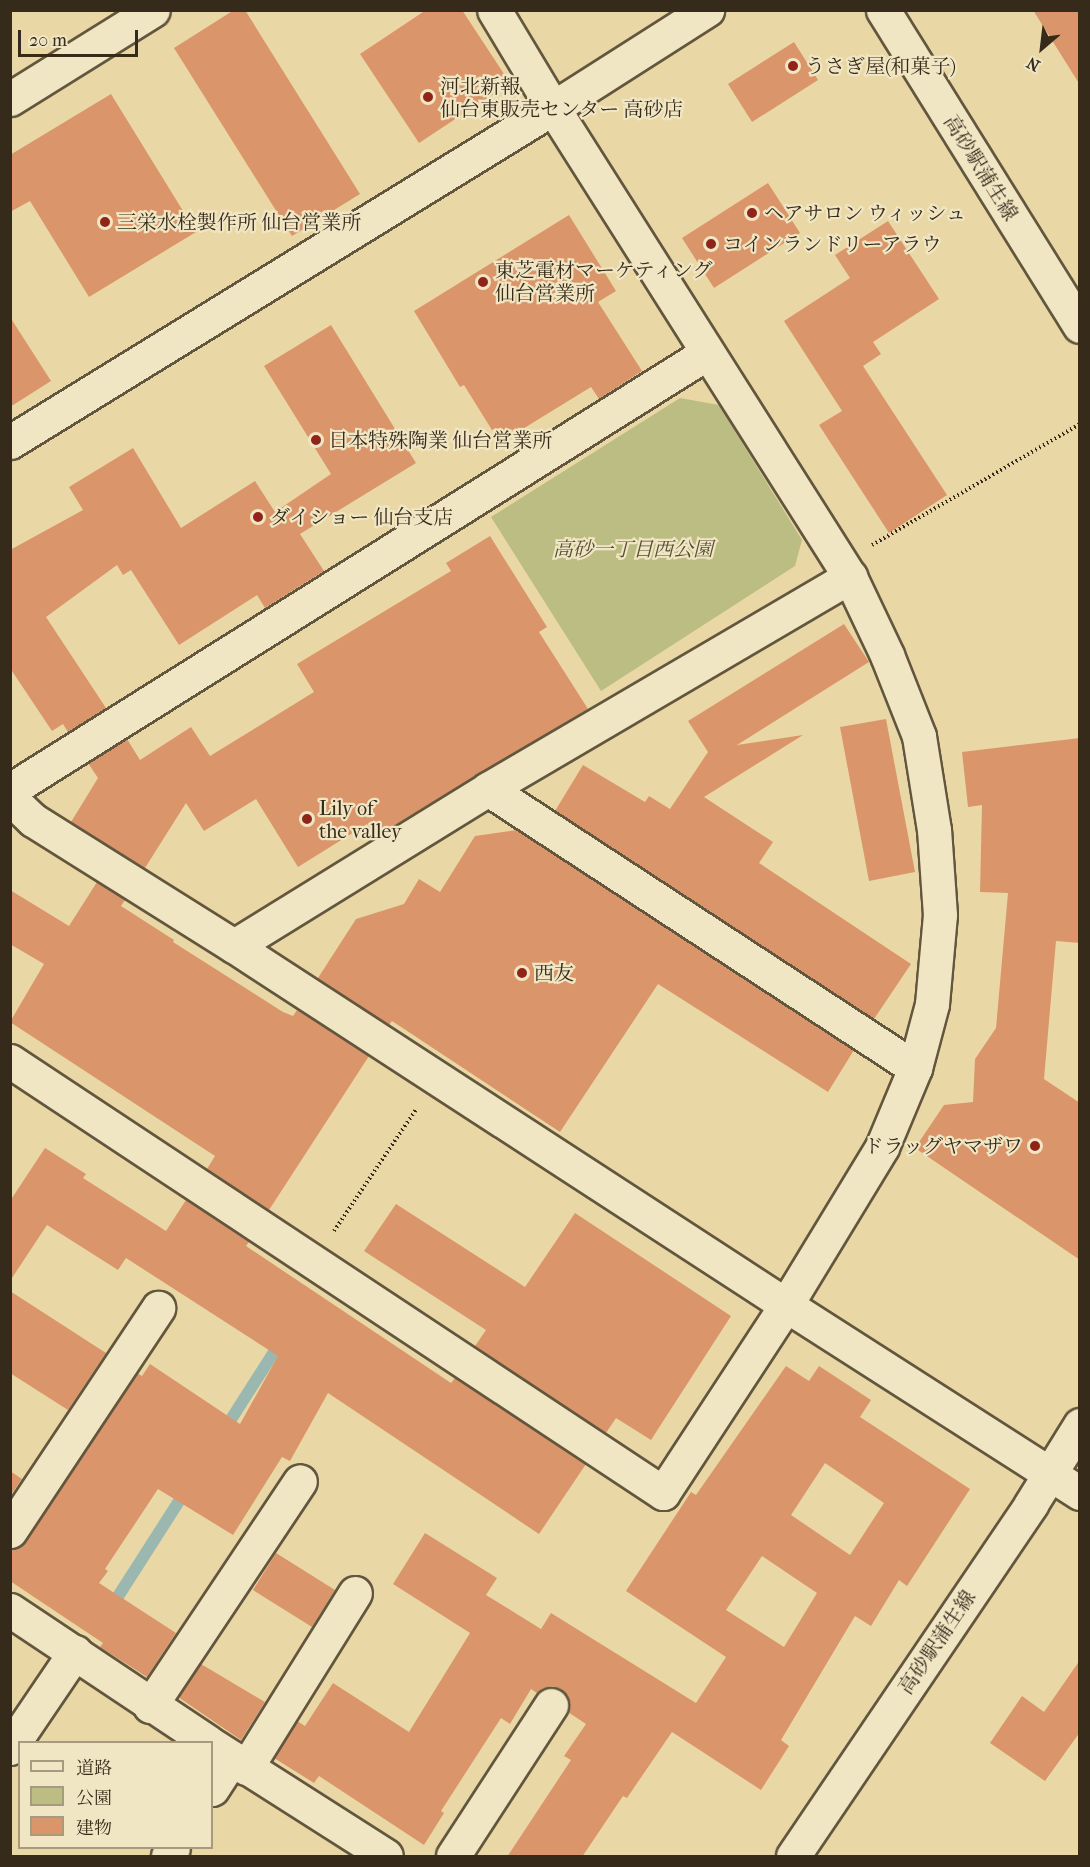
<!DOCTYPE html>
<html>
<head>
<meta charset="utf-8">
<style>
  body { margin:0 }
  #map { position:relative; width:1090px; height:1867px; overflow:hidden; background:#e9d8a5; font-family:"IM FELL French Canon","Noto Serif JP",serif }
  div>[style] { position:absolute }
  .green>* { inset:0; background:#bbbd83 }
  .stream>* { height:12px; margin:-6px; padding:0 6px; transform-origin:6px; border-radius:6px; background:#9ab8b0 }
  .building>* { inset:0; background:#da966a }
  .path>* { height:4px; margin-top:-2px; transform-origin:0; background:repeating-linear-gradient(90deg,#362a1b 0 1.5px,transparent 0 4.5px) }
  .roads { filter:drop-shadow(2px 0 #63563e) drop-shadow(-2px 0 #63563e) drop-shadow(0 2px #63563e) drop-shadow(0 -2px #63563e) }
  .minor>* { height:33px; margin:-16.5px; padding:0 16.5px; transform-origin:16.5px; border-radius:16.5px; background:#f1e6c4 }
  .dots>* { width:16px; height:16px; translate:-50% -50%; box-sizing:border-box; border:3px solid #f1e6c4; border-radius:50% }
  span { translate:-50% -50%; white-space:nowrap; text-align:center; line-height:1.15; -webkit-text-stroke:4.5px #f1e6c4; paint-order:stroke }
  .poi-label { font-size:20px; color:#362a1b }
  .left { translate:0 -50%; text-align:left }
  .right { translate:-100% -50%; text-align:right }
  .street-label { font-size:20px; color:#362a1b }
  .park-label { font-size:20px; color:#574f35; font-style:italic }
  .frame { position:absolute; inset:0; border:12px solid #362a1b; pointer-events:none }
  .legend { position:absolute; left:18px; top:1741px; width:195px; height:108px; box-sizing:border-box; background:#f1e6c4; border:2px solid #a69b80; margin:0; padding:8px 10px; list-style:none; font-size:18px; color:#362a1b }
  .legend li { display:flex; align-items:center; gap:12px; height:30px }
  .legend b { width:30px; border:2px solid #a69b80 }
  .north { position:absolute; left:1012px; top:18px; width:60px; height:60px; -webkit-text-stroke:4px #f1e6c4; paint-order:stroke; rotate:208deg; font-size:16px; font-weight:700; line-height:24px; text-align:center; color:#362a1b }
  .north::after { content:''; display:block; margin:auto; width:21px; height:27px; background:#362a1b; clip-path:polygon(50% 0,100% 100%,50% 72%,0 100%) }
  .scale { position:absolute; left:18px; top:30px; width:120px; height:27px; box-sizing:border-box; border:3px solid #362a1b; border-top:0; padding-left:8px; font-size:18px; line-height:21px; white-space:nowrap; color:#362a1b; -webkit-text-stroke:4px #f1e6c4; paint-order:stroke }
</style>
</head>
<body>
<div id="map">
  <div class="green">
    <div style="clip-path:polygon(680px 398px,719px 405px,802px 540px,795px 566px,601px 691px,491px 517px)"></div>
  </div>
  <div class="stream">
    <div style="left:223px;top:1432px;width:108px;rotate:-57.5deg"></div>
    <div style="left:110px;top:1609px;width:141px;rotate:-57.4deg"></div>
  </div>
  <div class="building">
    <div style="clip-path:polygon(234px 10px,245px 10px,360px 194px,292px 236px,174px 48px)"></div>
    <div style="clip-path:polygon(426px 10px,462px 10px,510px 83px,419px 143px,360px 54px)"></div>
    <div style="clip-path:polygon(1033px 10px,1080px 10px,1080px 85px)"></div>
    <div style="clip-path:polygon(794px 42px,818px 80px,752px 122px,728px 84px)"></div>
    <div style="clip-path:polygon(111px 94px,196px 232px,89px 297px,30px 201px,10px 212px,10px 155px)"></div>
    <div style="clip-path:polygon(768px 183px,800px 233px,714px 288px,682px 238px)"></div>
    <div style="clip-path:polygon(569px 215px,616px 291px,598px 302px,642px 371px,599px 399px,591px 387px,500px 443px,464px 385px,460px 387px,414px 311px)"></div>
    <div style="clip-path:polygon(888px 221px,939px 299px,873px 342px,881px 354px,863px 366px,947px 495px,889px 533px,819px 425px,842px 411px,784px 321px,850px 278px,835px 255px)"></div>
    <div style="clip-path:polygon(10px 317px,51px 381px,10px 407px)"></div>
    <div style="clip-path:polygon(331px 325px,416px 463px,300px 534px,324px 571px,265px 608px,257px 595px,179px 645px,131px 570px,123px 575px,117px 565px,46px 617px,106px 708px,68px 732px,63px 724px,52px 731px,10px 668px,10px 550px,83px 510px,69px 487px,133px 448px,181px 528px,255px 481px,275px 512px,331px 474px,264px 366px)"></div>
    <div style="clip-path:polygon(490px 536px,547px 627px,539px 632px,588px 709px,375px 837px,367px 824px,298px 867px,256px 799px,204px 831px,186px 803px,145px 868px,71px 822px,98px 778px,88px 763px,127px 739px,140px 760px,191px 727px,210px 756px,314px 692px,297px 664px,451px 571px,446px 563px)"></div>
    <div style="clip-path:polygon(844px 624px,869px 662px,737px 745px,803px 735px,704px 797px,773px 842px,759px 863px,911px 964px,874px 1019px,555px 811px,583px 765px,645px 802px,649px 796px,670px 809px,708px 752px,688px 721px)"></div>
    <div style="clip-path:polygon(886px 719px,915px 872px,869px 881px,840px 727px)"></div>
    <div style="clip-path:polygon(1080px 738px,1080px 943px,1056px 941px,1044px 1079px,1080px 1103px,1080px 1260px,915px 1148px,944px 1105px,973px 1102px,975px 1059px,996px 1028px,1008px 893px,980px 892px,982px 805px,968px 807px,962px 752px)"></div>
    <div style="clip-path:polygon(517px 830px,854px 1050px,828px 1092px,658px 984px,560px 1132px,392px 1021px,389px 1025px,318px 978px,356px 919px,404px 904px,419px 879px,440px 892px,475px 836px)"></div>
    <div style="clip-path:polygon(97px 882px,125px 900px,121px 906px,174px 940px,173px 942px,283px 1012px,293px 1016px,297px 1010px,369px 1056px,269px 1210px,207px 1169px,215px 1156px,10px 1022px,44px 964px,10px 944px,10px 890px,69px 926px)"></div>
    <div style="clip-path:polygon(45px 1148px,86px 1174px,83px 1178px,166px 1231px,186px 1200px,249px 1242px,246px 1246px,451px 1383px,455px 1378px,586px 1464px,539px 1534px,328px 1393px,290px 1461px,282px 1457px,233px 1535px,158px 1489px,105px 1569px,108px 1571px,99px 1583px,176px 1633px,147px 1677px,100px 1647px,103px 1643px,10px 1581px,10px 1549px,19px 1547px,26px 1541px,137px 1373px,142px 1376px,150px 1364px,240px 1424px,278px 1356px,126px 1258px,118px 1270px,47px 1225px,10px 1281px,10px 1201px)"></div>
    <div style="clip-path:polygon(396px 1204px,525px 1287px,575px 1213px,731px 1316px,651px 1440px,616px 1418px,606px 1433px,475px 1346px,486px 1330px,364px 1251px)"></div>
    <div style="clip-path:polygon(10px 1291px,106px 1353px,68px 1410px,10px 1373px)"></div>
    <div style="clip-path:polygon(evenodd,786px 1366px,809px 1381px,819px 1366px,871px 1400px,860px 1417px,970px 1489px,907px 1586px,899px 1580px,871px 1626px,855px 1616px,781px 1740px,789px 1746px,761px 1790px,672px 1732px,627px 1798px,623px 1796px,582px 1857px,507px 1857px,571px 1760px,564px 1756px,586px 1724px,568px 1712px,567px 1696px,561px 1689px,553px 1686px,543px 1688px,537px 1693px,531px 1689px,510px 1724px,501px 1718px,441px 1811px,444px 1813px,424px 1845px,319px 1776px,314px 1783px,274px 1758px,297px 1721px,305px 1726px,333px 1683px,409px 1732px,470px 1633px,393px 1584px,425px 1533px,497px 1578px,486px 1595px,541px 1629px,551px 1613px,696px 1703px,726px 1657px,626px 1591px,691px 1492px,696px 1495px,786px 1366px,825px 1463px,884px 1503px,850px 1555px,791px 1515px,825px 1463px,786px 1366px,762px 1556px,817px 1593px,784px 1647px,726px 1610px,762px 1556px)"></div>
    <div style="clip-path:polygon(10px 1471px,22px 1479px,10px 1496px)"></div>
    <div style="clip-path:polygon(276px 1553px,335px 1590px,312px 1627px,253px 1590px)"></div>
    <div style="clip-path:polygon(1080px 1660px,1080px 1732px,1045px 1781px,990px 1743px,1022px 1696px,1044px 1712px)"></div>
    <div style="clip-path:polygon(201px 1664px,265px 1702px,241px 1740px,178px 1697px)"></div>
  </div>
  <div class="path">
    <div style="left:872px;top:545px;width:241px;rotate:-30.2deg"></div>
    <div style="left:334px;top:1231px;width:148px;rotate:-56deg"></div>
  </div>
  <div class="roads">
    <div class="minor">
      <div style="left:883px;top:10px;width:372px;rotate:58.1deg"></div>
      <div style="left:10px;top:99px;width:168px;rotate:-31.9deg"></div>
      <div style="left:10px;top:442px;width:637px;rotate:-31.6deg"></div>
      <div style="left:553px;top:108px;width:114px;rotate:-121deg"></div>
      <div style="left:488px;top:789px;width:510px;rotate:33.16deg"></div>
      <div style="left:10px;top:790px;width:823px;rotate:-32.09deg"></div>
      <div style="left:10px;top:798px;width:32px;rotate:44deg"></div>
      <div style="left:33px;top:820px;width:237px;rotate:32.1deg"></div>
      <div style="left:234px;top:946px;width:658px;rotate:33.04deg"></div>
      <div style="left:786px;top:1305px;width:185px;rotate:-58.7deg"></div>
      <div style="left:882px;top:1147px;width:86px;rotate:-67.3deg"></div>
      <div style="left:915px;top:1068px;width:66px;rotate:-75.1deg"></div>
      <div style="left:932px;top:1004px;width:89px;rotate:-84.9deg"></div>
      <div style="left:940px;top:915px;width:85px;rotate:-94deg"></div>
      <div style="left:934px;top:830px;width:95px;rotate:-99.1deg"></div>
      <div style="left:919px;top:736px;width:87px;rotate:-111.6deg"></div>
      <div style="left:887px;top:655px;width:86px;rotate:-115.4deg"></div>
      <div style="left:850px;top:577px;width:555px;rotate:-122.34deg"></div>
      <div style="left:553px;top:108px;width:183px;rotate:-32.5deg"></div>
      <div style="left:234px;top:946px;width:299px;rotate:-31.7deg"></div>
      <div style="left:488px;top:789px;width:420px;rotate:-30.4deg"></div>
      <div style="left:10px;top:1061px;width:783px;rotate:33.49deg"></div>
      <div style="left:663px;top:1493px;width:225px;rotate:-56.8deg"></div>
      <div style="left:786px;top:1305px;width:349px;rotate:32.6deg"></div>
      <div style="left:10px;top:1531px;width:268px;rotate:-56.4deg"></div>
      <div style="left:10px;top:1610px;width:238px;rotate:33.7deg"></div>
      <div style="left:150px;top:1706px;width:270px;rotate:-56.3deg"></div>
      <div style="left:212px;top:1745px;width:206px;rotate:32.5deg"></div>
      <div style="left:10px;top:1748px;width:116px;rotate:-55.9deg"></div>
      <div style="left:246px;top:1768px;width:206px;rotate:-58.1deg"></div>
      <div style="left:212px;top:1789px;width:37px;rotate:-57deg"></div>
      <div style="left:168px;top:1856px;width:9px;rotate:-58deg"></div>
      <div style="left:453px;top:1856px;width:180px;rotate:-57deg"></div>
      <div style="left:793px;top:1856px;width:425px;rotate:-55.9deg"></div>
      <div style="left:1031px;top:1504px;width:93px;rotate:-58.2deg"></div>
    </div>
  </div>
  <div class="dots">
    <div style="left:793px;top:66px;background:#8f2418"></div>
    <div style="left:428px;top:97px;background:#8f2418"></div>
    <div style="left:752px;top:213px;background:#8f2418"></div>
    <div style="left:105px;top:222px;background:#8f2418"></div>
    <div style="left:711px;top:244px;background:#8f2418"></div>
    <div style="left:483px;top:282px;background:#8f2418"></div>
    <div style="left:316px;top:440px;background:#8f2418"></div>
    <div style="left:258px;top:517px;background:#8f2418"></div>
    <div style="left:307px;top:819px;background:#8f2418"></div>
    <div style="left:522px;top:973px;background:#8f2418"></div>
    <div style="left:1035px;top:1146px;background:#8f2418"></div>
  </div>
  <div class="poi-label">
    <span class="left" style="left:805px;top:66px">うさぎ屋(和菓子)</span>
    <span class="left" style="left:440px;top:98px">河北新報<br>仙台東販売センター 高砂店</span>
    <span class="left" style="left:764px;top:213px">ヘアサロン ウィッシュ</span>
    <span class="left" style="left:117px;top:222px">三栄水栓製作所 仙台営業所</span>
    <span class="left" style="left:723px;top:244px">コインランドリーアラウ</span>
    <span class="left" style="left:495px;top:282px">東芝電材マーケティング<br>仙台営業所</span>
    <span class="left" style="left:328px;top:440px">日本特殊陶業 仙台営業所</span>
    <span class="left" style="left:270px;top:517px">ダイショー 仙台支店</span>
    <span class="left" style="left:319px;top:820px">Lily of<br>the valley</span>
    <span class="left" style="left:534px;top:973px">西友</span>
    <span class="right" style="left:1023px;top:1146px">ドラッグヤマザワ</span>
  </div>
  <div class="street-label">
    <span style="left:981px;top:168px;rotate:58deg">高砂駅蒲生線</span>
    <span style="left:937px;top:1642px;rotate:-56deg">高砂駅蒲生線</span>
  </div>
  <div class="park-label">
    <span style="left:633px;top:549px">高砂一丁目西公園</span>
  </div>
  <div class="frame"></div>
  <ul class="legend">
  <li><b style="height:8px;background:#f1e6c4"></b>道路</li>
  <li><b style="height:16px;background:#bbbd83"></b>公園</li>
  <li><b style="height:16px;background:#da966a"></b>建物</li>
  </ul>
  <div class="north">N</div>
  <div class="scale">20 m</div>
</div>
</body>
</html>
